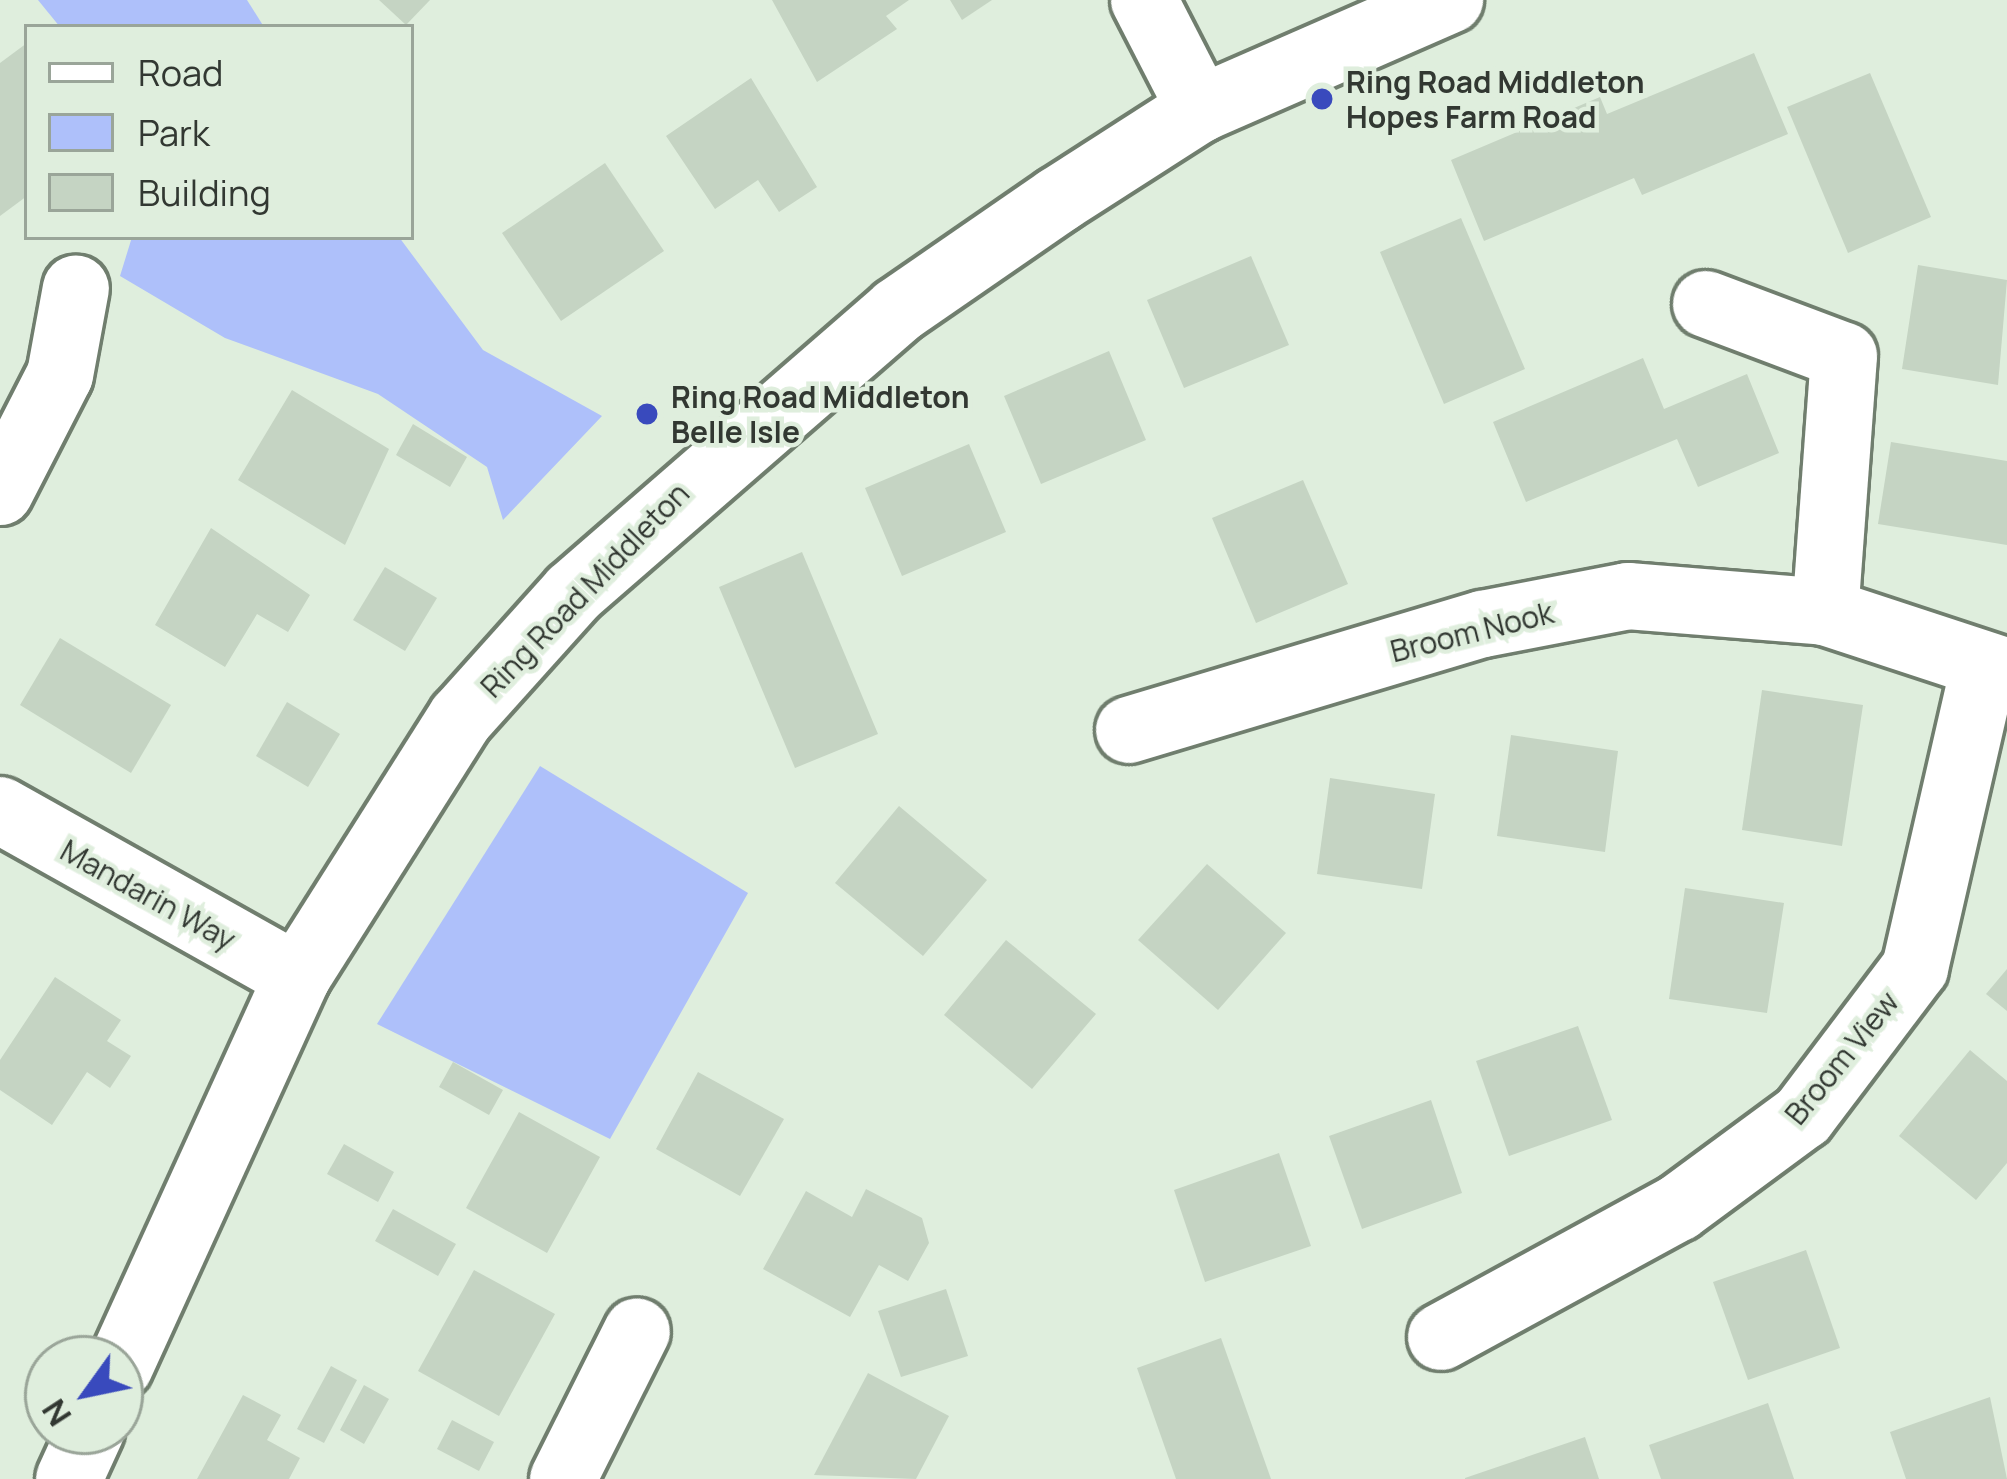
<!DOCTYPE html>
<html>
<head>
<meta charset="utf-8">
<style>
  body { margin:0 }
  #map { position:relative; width:2007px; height:1479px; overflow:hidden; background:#dfeedd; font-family:Manrope,sans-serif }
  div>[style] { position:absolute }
  .green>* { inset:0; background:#aec0fa }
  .building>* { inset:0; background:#c5d4c3 }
  .roads { filter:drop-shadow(3px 0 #707e6e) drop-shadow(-3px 0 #707e6e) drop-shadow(0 3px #707e6e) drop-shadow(0 -3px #707e6e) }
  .minor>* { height:66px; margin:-33px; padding:0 33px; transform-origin:33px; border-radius:33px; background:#fff }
  .tertiary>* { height:66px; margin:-33px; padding:0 33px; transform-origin:33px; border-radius:33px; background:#fff }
  .dots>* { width:33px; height:33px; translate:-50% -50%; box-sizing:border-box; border:6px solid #dfeedd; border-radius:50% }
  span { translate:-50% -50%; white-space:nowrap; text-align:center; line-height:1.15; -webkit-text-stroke:9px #dfeedd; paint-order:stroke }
  .poi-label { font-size:30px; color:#323832; font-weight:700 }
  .left { translate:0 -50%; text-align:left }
  .street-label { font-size:30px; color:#323832 }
  .legend { position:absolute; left:24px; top:24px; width:390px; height:216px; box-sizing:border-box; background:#dfeedd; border:3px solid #9aa599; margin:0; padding:15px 21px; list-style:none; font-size:36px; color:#323832 }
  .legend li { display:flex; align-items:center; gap:24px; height:60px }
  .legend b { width:60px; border:3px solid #9aa599 }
  .north { position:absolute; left:24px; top:1335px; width:120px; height:120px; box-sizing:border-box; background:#dfeedd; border:3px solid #9aa599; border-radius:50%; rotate:237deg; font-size:33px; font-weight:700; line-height:48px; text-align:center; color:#323832 }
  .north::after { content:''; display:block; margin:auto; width:42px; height:54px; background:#394abd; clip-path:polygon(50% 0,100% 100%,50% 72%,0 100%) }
</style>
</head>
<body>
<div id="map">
  <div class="green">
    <div style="clip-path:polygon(38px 0,247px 0,264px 27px,60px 27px)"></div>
    <div style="clip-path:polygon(132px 237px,399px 237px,483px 350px,602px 416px,503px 520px,487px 467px,378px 394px,225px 338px,120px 276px)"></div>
    <div style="clip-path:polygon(540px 766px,748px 893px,610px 1139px,377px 1024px)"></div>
  </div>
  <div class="building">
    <div style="clip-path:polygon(379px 0,430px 0,406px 25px)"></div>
    <div style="clip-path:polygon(772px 0,909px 0,886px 16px,897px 29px,817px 82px)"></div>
    <div style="clip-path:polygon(950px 0,992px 0,962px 20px)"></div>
    <div style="clip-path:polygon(27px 43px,27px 196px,0 216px,0 63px)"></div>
    <div style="clip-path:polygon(1754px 53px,1788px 134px,1642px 195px,1634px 178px,1484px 241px,1451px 160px,1600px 97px,1607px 114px)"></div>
    <div style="clip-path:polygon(1870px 73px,1931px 217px,1848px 253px,1787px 107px)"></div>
    <div style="clip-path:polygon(751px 78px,817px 187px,779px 212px,758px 180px,715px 209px,666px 136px)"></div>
    <div style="clip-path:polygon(605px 163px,664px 251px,561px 321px,502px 233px)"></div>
    <div style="clip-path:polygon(1461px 218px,1525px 369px,1444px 404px,1380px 252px)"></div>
    <div style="clip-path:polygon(1251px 256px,1289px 345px,1184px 388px,1147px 300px)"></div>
    <div style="clip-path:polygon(1918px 265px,2007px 280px,1998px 385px,1902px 369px)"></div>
    <div style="clip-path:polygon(1109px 351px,1146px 440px,1041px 484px,1004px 396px)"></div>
    <div style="clip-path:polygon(1643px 358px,1664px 409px,1747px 374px,1779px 453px,1698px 487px,1677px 439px,1526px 502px,1493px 422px)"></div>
    <div style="clip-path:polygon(292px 390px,389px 449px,345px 545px,238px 480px)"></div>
    <div style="clip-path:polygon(413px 424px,467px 457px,450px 487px,396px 455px)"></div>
    <div style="clip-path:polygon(1891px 442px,2007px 461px,2007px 545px,1878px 524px)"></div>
    <div style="clip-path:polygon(969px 444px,1006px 532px,902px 576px,865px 488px)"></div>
    <div style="clip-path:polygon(1303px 480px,1348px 584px,1256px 623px,1212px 518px)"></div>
    <div style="clip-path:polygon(211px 528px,310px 595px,288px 632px,257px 614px,225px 667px,155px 625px)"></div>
    <div style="clip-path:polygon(802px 552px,878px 734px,795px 768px,719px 587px)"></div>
    <div style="clip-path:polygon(385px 567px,437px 598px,405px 651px,353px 620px)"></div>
    <div style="clip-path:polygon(60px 638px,171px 705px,131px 773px,20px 705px)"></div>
    <div style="clip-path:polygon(1762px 690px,1863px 705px,1842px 846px,1742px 830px)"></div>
    <div style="clip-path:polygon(287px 702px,340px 734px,308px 787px,256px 756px)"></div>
    <div style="clip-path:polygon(1511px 735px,1618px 751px,1605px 852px,1497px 836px)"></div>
    <div style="clip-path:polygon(1330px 778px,1435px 794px,1422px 889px,1317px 874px)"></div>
    <div style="clip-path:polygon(899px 806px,987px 880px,923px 956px,835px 883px)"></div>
    <div style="clip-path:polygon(1207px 864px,1286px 933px,1218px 1010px,1138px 940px)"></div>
    <div style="clip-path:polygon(1685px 888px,1784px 903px,1767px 1013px,1669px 999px)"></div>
    <div style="clip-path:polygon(1006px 940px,1096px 1014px,1032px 1089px,944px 1015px)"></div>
    <div style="clip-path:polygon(2007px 969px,2007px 1011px,1986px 994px)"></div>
    <div style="clip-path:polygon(55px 977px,121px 1020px,107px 1041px,131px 1056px,110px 1088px,87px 1072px,52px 1125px,0 1090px,0 1060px)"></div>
    <div style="clip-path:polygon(1578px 1026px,1612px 1120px,1509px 1156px,1476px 1061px)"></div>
    <div style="clip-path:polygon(1970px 1050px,2007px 1081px,2007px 1163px,1976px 1200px,1899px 1136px)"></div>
    <div style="clip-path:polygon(453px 1062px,503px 1090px,489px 1115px,439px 1087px)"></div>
    <div style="clip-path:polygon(698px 1072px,784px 1119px,740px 1196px,656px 1149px)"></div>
    <div style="clip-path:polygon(1431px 1100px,1462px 1193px,1362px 1229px,1329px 1136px)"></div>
    <div style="clip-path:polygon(519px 1112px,600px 1157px,547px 1253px,466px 1208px)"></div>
    <div style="clip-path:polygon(344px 1144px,394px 1172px,378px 1202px,327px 1174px)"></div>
    <div style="clip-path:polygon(1279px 1153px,1311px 1246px,1205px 1282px,1174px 1190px)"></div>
    <div style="clip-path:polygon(866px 1189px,922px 1218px,929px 1243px,908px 1281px,879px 1265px,850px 1317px,763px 1269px,806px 1191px,852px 1217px)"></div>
    <div style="clip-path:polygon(393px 1209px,456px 1244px,438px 1276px,375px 1241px)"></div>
    <div style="clip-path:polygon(1806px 1250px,1840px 1348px,1748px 1380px,1713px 1282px)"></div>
    <div style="clip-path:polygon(474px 1270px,555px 1314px,499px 1416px,418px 1371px)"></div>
    <div style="clip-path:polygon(946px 1289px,968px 1356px,901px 1377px,878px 1311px)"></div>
    <div style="clip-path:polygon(1221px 1338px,1271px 1479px,1176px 1479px,1137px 1368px)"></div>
    <div style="clip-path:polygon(331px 1366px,357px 1380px,324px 1443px,297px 1429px)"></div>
    <div style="clip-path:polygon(868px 1373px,949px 1416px,916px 1479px,814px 1475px)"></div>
    <div style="clip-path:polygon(364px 1385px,389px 1399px,364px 1444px,340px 1430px)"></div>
    <div style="clip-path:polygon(243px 1395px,281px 1415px,267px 1440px,300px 1458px,289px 1479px,197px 1479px)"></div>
    <div style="clip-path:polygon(1990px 1397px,2007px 1479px,1906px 1479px,1890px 1432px)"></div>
    <div style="clip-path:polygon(1768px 1403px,1794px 1479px,1661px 1479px,1649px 1445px)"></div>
    <div style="clip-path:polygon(452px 1420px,494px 1442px,479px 1471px,437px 1449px)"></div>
    <div style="clip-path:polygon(1585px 1437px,1599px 1479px,1465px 1479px,1465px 1478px)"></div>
  </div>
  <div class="roads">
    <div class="minor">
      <div style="left:1144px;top:0;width:123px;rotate:62.8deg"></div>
      <div style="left:1706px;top:304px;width:147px;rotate:20.6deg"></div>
      <div style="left:1844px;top:356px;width:257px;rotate:94.2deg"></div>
      <div style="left:0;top:492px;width:131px;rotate:-62.9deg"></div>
      <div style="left:60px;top:375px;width:88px;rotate:-79.6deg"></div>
      <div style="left:1129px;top:730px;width:370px;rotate:-16.7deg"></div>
      <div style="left:1483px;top:624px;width:148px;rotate:-10.9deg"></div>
      <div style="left:1628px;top:596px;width:198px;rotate:4.6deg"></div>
      <div style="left:1825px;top:612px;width:192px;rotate:18.2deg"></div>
      <div style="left:0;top:810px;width:341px;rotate:29.3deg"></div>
      <div style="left:1441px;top:1337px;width:270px;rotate:-28.6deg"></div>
      <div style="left:1678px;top:1208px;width:155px;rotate:-36.4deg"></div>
      <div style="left:1803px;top:1116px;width:186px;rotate:-52.9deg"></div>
      <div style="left:1915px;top:968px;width:306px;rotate:-77.1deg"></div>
      <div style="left:563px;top:1479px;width:165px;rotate:-63.4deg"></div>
    </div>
    <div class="tertiary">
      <div style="left:120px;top:1366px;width:427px;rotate:-65.5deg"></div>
      <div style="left:297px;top:977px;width:307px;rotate:-57.7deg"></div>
      <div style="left:461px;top:718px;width:168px;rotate:-48.1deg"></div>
      <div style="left:573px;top:593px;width:430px;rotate:-41deg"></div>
      <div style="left:897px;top:311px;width:196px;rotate:-34.6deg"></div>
      <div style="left:1058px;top:200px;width:169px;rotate:-32.7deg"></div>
      <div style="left:1200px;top:109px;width:273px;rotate:-23.6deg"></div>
      <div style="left:69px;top:1479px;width:53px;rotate:-65.4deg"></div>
    </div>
  </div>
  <div class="dots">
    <div style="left:1322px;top:99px;background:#394abd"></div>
    <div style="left:647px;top:414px;background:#394abd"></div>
  </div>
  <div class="poi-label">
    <span class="left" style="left:1346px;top:99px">Ring Road Middleton<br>Hopes Farm Road</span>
    <span class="left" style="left:671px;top:414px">Ring Road Middleton<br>Belle Isle</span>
  </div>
  <div class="street-label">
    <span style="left:585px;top:590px;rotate:-46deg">Ring Road Middleton</span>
    <span style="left:1472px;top:632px;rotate:-14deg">Broom Nook</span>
    <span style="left:148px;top:895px;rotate:29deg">Mandarin Way</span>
    <span style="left:1842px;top:1058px;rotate:-51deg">Broom View</span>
  </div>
  <ul class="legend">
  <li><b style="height:15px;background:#fff"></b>Road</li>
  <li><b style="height:33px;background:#aec0fa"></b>Park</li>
  <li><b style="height:33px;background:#c5d4c3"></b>Building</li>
  </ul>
  <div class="north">N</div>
</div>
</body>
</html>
